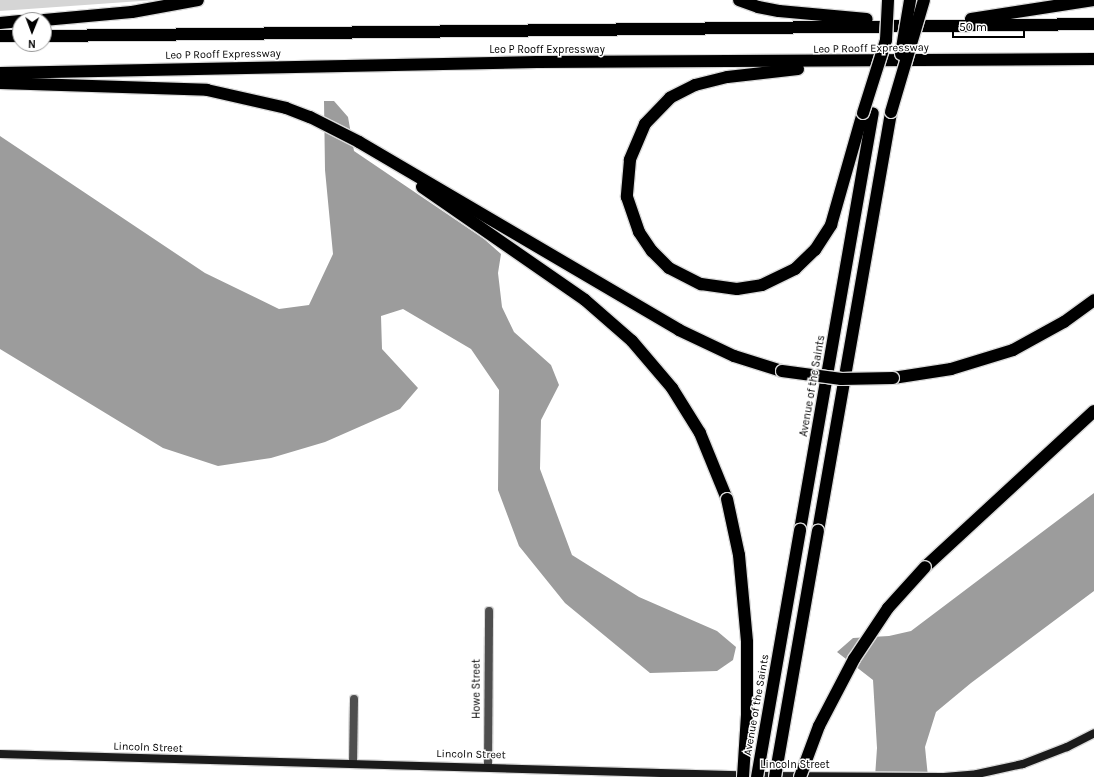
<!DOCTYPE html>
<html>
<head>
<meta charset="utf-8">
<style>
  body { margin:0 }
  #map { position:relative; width:1094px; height:777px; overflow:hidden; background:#fff; font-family:Karla,sans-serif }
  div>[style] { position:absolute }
  .green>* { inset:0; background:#d5d5d5 }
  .water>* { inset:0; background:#9c9c9c }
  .roads { filter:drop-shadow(1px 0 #dbdbdb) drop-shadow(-1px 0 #dbdbdb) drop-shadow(0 1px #dbdbdb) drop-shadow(0 -1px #dbdbdb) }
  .street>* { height:8px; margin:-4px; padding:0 4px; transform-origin:4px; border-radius:4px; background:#4e4e4e }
  .secondary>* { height:8px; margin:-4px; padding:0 4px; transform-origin:4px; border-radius:4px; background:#1b1b1b }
  .highway>* { height:12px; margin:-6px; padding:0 6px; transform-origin:6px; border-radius:6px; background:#000 }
  .bridges { filter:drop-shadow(1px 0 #dbdbdb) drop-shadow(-1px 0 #dbdbdb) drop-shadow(0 1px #dbdbdb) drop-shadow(0 -1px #dbdbdb) }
  .highway-bridge>* { height:12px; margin:-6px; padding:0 6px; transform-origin:6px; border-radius:6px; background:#000 }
  span { translate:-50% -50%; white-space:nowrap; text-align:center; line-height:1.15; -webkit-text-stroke:3px #fff; paint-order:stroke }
  .street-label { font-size:11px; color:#000 }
  .north { position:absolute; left:12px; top:12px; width:40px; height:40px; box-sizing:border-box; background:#fff; border:1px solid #999; border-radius:50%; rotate:181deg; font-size:11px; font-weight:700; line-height:16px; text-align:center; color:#000 }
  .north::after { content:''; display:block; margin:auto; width:14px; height:18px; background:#000; clip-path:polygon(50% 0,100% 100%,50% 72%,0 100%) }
  .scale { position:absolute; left:952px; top:20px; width:73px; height:18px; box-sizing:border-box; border:2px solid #000; border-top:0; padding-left:5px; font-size:12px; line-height:14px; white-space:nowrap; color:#000; -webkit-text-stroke:3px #fff; paint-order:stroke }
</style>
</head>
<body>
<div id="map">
  <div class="green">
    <div style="clip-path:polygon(0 0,155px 0,0 11px)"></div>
  </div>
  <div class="water">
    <div style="clip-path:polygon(324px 101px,334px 101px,348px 117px,354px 151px,484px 239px,501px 254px,498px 273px,502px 307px,514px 332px,551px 365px,559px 385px,541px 420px,540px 469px,572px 555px,639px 597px,717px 631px,736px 647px,733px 660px,717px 671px,650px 673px,565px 603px,519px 546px,498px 490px,499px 390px,471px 349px,403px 309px,381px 316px,382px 349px,418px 388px,400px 409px,325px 442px,271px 458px,218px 466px,163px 448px,0 349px,0 136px,205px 273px,279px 309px,309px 305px,333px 254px,325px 170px)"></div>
    <div style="clip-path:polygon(1094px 493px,1094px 591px,971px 683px,936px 712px,925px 747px,928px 777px,875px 777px,877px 748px,873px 680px,837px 652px,853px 638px,889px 636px,911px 631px)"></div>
  </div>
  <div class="roads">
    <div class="street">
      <div style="left:353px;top:764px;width:65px;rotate:-89.1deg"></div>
      <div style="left:488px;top:766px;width:155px;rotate:-89.6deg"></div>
    </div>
    <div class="secondary">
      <div style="left:0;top:754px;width:765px;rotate:1.65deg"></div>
      <div style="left:765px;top:776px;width:177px;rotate:0.3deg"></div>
      <div style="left:944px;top:777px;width:33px;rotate:-5deg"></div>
      <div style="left:977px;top:774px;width:47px;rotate:-12.3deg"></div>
      <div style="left:1023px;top:764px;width:47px;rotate:-21.1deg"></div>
      <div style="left:1067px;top:747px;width:30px;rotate:-27deg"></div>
    </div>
    <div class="highway">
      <div style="left:739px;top:0;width:20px;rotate:20deg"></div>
      <div style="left:758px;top:7px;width:21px;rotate:11deg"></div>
      <div style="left:779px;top:11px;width:88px;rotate:5.2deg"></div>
      <div style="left:971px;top:19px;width:124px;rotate:-8.8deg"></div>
      <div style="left:44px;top:20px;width:88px;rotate:-5.2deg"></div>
      <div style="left:132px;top:12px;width:67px;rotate:-10.3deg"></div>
      <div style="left:0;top:23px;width:20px;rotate:-6deg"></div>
      <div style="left:0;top:36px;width:20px"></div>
      <div style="left:44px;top:36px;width:1050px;rotate:-0.65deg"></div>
      <div style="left:798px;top:69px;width:71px;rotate:173.6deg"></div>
      <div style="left:727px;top:77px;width:33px;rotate:166deg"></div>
      <div style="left:695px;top:85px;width:28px;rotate:153deg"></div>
      <div style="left:670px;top:98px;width:36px;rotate:134deg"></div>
      <div style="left:645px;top:124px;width:39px;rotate:113deg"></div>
      <div style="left:630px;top:160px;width:37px;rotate:95deg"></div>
      <div style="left:627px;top:197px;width:37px;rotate:71deg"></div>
      <div style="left:639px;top:232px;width:23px;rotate:56deg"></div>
      <div style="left:652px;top:251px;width:24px;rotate:45deg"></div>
      <div style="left:669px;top:268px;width:36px;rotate:27deg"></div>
      <div style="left:701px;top:284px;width:36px;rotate:8deg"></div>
      <div style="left:737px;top:289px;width:25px;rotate:-9deg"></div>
      <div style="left:762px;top:285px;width:37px;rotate:-26deg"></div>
      <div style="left:795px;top:269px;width:28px;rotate:-44deg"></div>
      <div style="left:815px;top:250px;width:30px;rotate:-57deg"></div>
      <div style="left:831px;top:225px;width:116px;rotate:-74.1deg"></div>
      <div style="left:0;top:73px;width:537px;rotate:-1.17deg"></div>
      <div style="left:537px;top:62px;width:557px;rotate:-0.31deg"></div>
      <div style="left:0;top:83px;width:207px;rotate:1.9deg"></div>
      <div style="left:207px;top:90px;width:81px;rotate:12.8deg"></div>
      <div style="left:286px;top:108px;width:26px;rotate:21deg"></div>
      <div style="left:310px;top:117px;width:55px;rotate:27deg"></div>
      <div style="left:359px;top:142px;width:371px;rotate:30.4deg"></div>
      <div style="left:679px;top:330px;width:61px;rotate:25.3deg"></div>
      <div style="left:734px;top:356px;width:50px;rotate:17.4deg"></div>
      <div style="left:422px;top:187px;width:198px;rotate:34.7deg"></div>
      <div style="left:585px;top:300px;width:62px;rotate:41.1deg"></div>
      <div style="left:632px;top:341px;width:62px;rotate:49.6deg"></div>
      <div style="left:672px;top:388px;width:53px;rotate:58.1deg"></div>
      <div style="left:700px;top:433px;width:71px;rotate:67.8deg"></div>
      <div style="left:893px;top:378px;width:59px;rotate:-8.8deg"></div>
      <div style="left:951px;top:369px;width:65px;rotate:-17deg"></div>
      <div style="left:1013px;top:350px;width:58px;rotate:-28.8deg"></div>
      <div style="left:1064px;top:322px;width:37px;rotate:-36deg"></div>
      <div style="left:800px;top:530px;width:423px;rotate:-80.1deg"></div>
      <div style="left:818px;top:531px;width:425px;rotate:-80.1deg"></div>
      <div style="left:925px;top:567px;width:230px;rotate:-42.7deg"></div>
    </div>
  </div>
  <div class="bridges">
    <div class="highway-bridge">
      <div style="left:901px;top:54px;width:55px;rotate:-80.5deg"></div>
      <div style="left:891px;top:112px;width:117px;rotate:-73.6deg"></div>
      <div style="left:863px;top:113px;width:77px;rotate:-72.5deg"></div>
      <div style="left:886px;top:40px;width:40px;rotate:-87.1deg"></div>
      <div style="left:782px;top:371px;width:60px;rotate:7.7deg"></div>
      <div style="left:841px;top:379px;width:52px;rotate:-1.1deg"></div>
      <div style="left:727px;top:499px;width:57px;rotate:77.9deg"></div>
      <div style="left:739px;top:555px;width:87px;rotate:84.7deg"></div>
      <div style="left:747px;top:642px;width:73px;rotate:90deg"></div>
      <div style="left:747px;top:715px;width:62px;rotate:93.7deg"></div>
      <div style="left:757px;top:777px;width:251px;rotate:-80.1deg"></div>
      <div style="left:775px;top:777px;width:250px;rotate:-80.1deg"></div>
      <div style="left:800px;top:777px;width:54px;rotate:-69.6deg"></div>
      <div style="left:819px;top:726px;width:76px;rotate:-62.4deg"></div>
      <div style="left:854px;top:659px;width:61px;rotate:-56.3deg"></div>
      <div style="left:888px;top:608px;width:55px;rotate:-47.9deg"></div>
    </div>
  </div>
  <div class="street-label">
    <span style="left:871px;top:49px;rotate:-1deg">Leo P Rooff Expressway</span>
    <span style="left:547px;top:50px">Leo P Rooff Expressway</span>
    <span style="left:223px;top:55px;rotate:-1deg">Leo P Rooff Expressway</span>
    <span style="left:813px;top:386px;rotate:-80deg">Avenue of the Saints</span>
    <span style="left:477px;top:689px;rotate:-90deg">Howe Street</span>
    <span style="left:757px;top:705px;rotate:-80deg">Avenue of the Saints</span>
    <span style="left:148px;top:748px;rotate:2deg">Lincoln Street</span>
    <span style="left:471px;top:755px;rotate:1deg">Lincoln Street</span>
    <span style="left:795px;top:765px">Lincoln Street</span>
  </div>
  <div class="north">N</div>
  <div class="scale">50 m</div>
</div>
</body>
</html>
